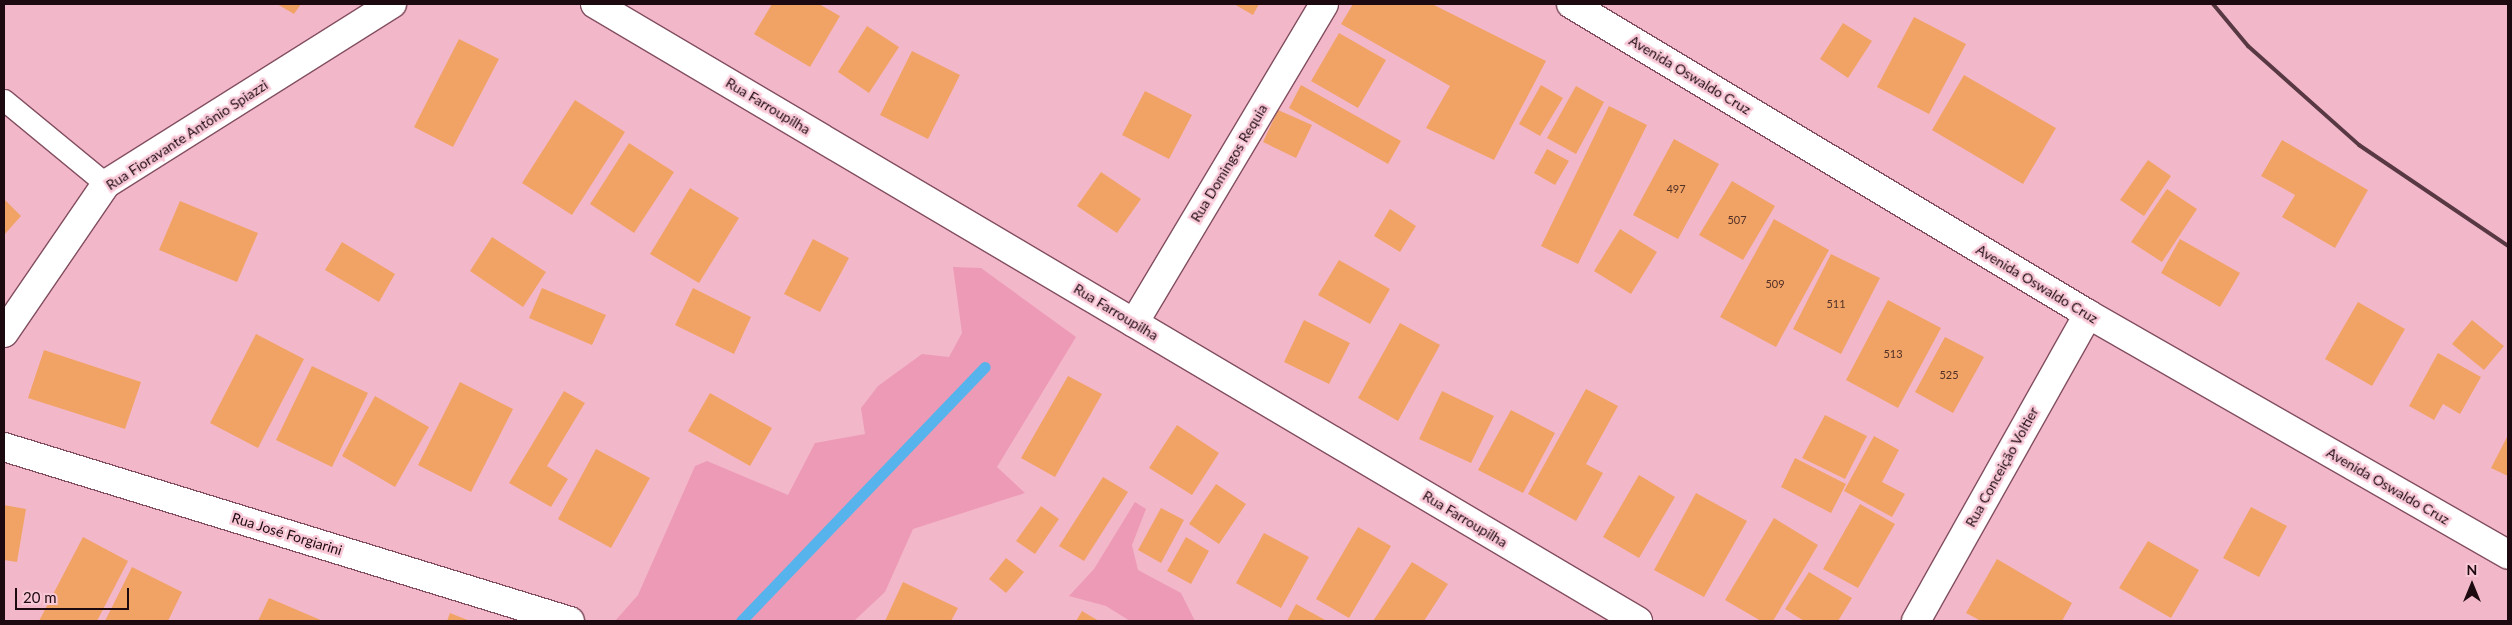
<!DOCTYPE html>
<html>
<head>
<meta charset="utf-8">
<style>
  body { margin:0 }
  #map { position:relative; width:2512px; height:625px; overflow:hidden; background:#f3b7ca; font-family:Lato,sans-serif }
  div>[style] { position:absolute }
  .green>* { inset:0; background:#ed9ab6 }
  .stream>* { height:11px; margin:-5.5px; padding:0 5.5px; transform-origin:5.5px; border-radius:5.5px; background:#56b3ec }
  .building>* { inset:0; background:#f1a366 }
  .roads { filter:drop-shadow(1px 0 #824f60) drop-shadow(-1px 0 #824f60) drop-shadow(0 1px #824f60) drop-shadow(0 -1px #824f60) }
  .service>* { height:21px; margin:-10.5px; padding:0 10.5px; transform-origin:10.5px; border-radius:10.5px; background:#fff }
  .minor>* { height:28px; margin:-14px; padding:0 14px; transform-origin:14px; border-radius:14px; background:#fff }
  .tertiary>* { height:28px; margin:-14px; padding:0 14px; transform-origin:14px; border-radius:14px; background:#fff }
  .rail>* { height:4px; margin:-2px; padding:0 2px; transform-origin:2px; border-radius:2px; background:#583943 }
  span { translate:-50% -50%; white-space:nowrap; text-align:center; line-height:1.15; -webkit-text-stroke:5px #f9c8d7; paint-order:stroke }
  .number-label { font-size:11px; color:#523026 }
  .number-label span { -webkit-text-stroke-width:0 }
  .street-label { font-size:14px; color:#1d0910 }
  .frame { position:absolute; inset:0; border:5px solid #1d0910; pointer-events:none }
  .north { position:absolute; left:2447px; top:560px; width:50px; height:50px; -webkit-text-stroke:4px #f9c8d7; paint-order:stroke; rotate:0deg; font-size:14px; font-weight:700; line-height:20px; text-align:center; color:#1d0910 }
  .north::after { content:''; display:block; margin:auto; width:18px; height:22px; background:#1d0910; clip-path:polygon(50% 0,100% 100%,50% 72%,0 100%) }
  .scale { position:absolute; left:15px; top:588px; width:114px; height:22px; box-sizing:border-box; border:2px solid #1d0910; border-top:0; padding-left:6px; font-size:15px; line-height:18px; white-space:nowrap; color:#1d0910; -webkit-text-stroke:4px #f9c8d7; paint-order:stroke }
</style>
</head>
<body>
<div id="map">
  <div class="green">
    <div style="clip-path:polygon(953px 267px,981px 268px,1076px 337px,997px 467px,1025px 493px,913px 529px,885px 592px,854px 621px,615px 621px,638px 595px,695px 466px,707px 461px,788px 495px,815px 443px,865px 434px,861px 408px,878px 386px,922px 354px,949px 357px,962px 333px)"></div>
    <div style="clip-path:polygon(1135px 502px,1146px 509px,1132px 545px,1138px 570px,1181px 593px,1195px 621px,1130px 621px,1106px 606px,1069px 596px,1094px 569px)"></div>
  </div>
  <div class="stream">
    <div style="left:741px;top:621px;width:352px;rotate:-46.2deg"></div>
  </div>
  <div class="building">
    <div style="clip-path:polygon(277px 4px,301px 4px,294px 14px)"></div>
    <div style="clip-path:polygon(772px 4px,819px 4px,840px 16px,810px 67px,754px 34px)"></div>
    <div style="clip-path:polygon(1234px 4px,1259px 4px,1253px 15px)"></div>
    <div style="clip-path:polygon(1353px 4px,1432px 4px,1546px 61px,1494px 160px,1426px 128px,1450px 86px,1341px 24px)"></div>
    <div style="clip-path:polygon(1914px 17px,1966px 44px,1929px 114px,1877px 87px)"></div>
    <div style="clip-path:polygon(1843px 23px,1872px 41px,1848px 78px,1820px 59px)"></div>
    <div style="clip-path:polygon(867px 26px,899px 47px,869px 93px,838px 72px)"></div>
    <div style="clip-path:polygon(1339px 33px,1386px 60px,1358px 108px,1311px 81px)"></div>
    <div style="clip-path:polygon(459px 39px,499px 59px,453px 147px,414px 127px)"></div>
    <div style="clip-path:polygon(912px 51px,960px 75px,928px 139px,880px 115px)"></div>
    <div style="clip-path:polygon(1964px 75px,2056px 128px,2023px 184px,1932px 130px)"></div>
    <div style="clip-path:polygon(1301px 85px,1401px 141px,1388px 164px,1289px 108px)"></div>
    <div style="clip-path:polygon(1541px 85px,1563px 98px,1540px 136px,1519px 124px)"></div>
    <div style="clip-path:polygon(1576px 86px,1604px 102px,1576px 154px,1547px 138px)"></div>
    <div style="clip-path:polygon(1145px 91px,1192px 115px,1169px 159px,1122px 135px)"></div>
    <div style="clip-path:polygon(575px 100px,625px 132px,572px 215px,522px 183px)"></div>
    <div style="clip-path:polygon(1609px 106px,1647px 125px,1578px 264px,1541px 246px)"></div>
    <div style="clip-path:polygon(1278px 110px,1312px 125px,1296px 158px,1263px 142px)"></div>
    <div style="clip-path:polygon(1674px 139px,1719px 164px,1678px 239px,1633px 215px)"></div>
    <div style="clip-path:polygon(2282px 140px,2368px 190px,2335px 248px,2282px 217px,2295px 195px,2261px 176px)"></div>
    <div style="clip-path:polygon(629px 143px,674px 172px,634px 233px,590px 204px)"></div>
    <div style="clip-path:polygon(1547px 149px,1569px 161px,1555px 185px,1534px 173px)"></div>
    <div style="clip-path:polygon(2148px 160px,2171px 176px,2144px 216px,2120px 200px)"></div>
    <div style="clip-path:polygon(1101px 172px,1141px 199px,1117px 233px,1077px 206px)"></div>
    <div style="clip-path:polygon(1732px 181px,1775px 206px,1743px 260px,1699px 235px)"></div>
    <div style="clip-path:polygon(690px 188px,739px 218px,699px 283px,650px 254px)"></div>
    <div style="clip-path:polygon(2167px 189px,2197px 209px,2162px 262px,2131px 242px)"></div>
    <div style="clip-path:polygon(4px 199px,21px 216px,4px 235px)"></div>
    <div style="clip-path:polygon(180px 201px,258px 233px,237px 282px,159px 250px)"></div>
    <div style="clip-path:polygon(1390px 209px,1416px 226px,1400px 252px,1374px 236px)"></div>
    <div style="clip-path:polygon(1774px 219px,1829px 250px,1776px 347px,1720px 317px)"></div>
    <div style="clip-path:polygon(1620px 229px,1657px 252px,1631px 294px,1594px 271px)"></div>
    <div style="clip-path:polygon(492px 237px,546px 272px,523px 307px,470px 271px)"></div>
    <div style="clip-path:polygon(813px 239px,849px 258px,820px 312px,784px 294px)"></div>
    <div style="clip-path:polygon(2180px 239px,2240px 273px,2220px 307px,2161px 273px)"></div>
    <div style="clip-path:polygon(342px 242px,395px 274px,379px 302px,325px 270px)"></div>
    <div style="clip-path:polygon(1831px 254px,1880px 278px,1841px 354px,1793px 329px)"></div>
    <div style="clip-path:polygon(1339px 260px,1390px 289px,1370px 324px,1318px 295px)"></div>
    <div style="clip-path:polygon(542px 288px,606px 315px,592px 345px,529px 318px)"></div>
    <div style="clip-path:polygon(693px 288px,751px 317px,734px 354px,675px 325px)"></div>
    <div style="clip-path:polygon(1888px 300px,1941px 328px,1898px 408px,1846px 380px)"></div>
    <div style="clip-path:polygon(2358px 302px,2405px 329px,2372px 386px,2325px 359px)"></div>
    <div style="clip-path:polygon(1304px 320px,1350px 343px,1329px 384px,1284px 362px)"></div>
    <div style="clip-path:polygon(2472px 320px,2504px 346px,2484px 370px,2452px 344px)"></div>
    <div style="clip-path:polygon(1400px 323px,1440px 345px,1398px 421px,1358px 398px)"></div>
    <div style="clip-path:polygon(256px 334px,304px 359px,258px 448px,210px 423px)"></div>
    <div style="clip-path:polygon(1945px 337px,1984px 357px,1953px 413px,1915px 392px)"></div>
    <div style="clip-path:polygon(44px 350px,141px 382px,125px 429px,28px 398px)"></div>
    <div style="clip-path:polygon(2438px 353px,2481px 377px,2460px 414px,2443px 404px,2434px 420px,2409px 406px)"></div>
    <div style="clip-path:polygon(312px 366px,368px 393px,332px 467px,276px 440px)"></div>
    <div style="clip-path:polygon(1068px 376px,1102px 394px,1055px 477px,1021px 458px)"></div>
    <div style="clip-path:polygon(460px 382px,513px 409px,471px 492px,418px 465px)"></div>
    <div style="clip-path:polygon(1586px 389px,1618px 406px,1586px 464px,1603px 473px,1576px 521px,1528px 494px)"></div>
    <div style="clip-path:polygon(564px 391px,585px 403px,547px 466px,568px 479px,551px 507px,509px 483px)"></div>
    <div style="clip-path:polygon(1442px 391px,1494px 416px,1471px 463px,1419px 439px)"></div>
    <div style="clip-path:polygon(710px 393px,772px 428px,750px 466px,688px 431px)"></div>
    <div style="clip-path:polygon(375px 396px,429px 427px,395px 487px,342px 456px)"></div>
    <div style="clip-path:polygon(1511px 410px,1555px 433px,1523px 493px,1478px 470px)"></div>
    <div style="clip-path:polygon(1825px 415px,1867px 436px,1845px 479px,1802px 458px)"></div>
    <div style="clip-path:polygon(1177px 425px,1219px 453px,1192px 495px,1149px 468px)"></div>
    <div style="clip-path:polygon(2508px 435px,2508px 476px,2491px 468px)"></div>
    <div style="clip-path:polygon(1874px 436px,1899px 450px,1882px 482px,1905px 494px,1892px 517px,1844px 491px)"></div>
    <div style="clip-path:polygon(596px 449px,650px 478px,611px 548px,558px 519px)"></div>
    <div style="clip-path:polygon(1795px 458px,1846px 484px,1831px 513px,1781px 487px)"></div>
    <div style="clip-path:polygon(1639px 475px,1675px 497px,1639px 558px,1603px 537px)"></div>
    <div style="clip-path:polygon(1103px 477px,1128px 492px,1084px 561px,1059px 546px)"></div>
    <div style="clip-path:polygon(1216px 484px,1246px 504px,1219px 544px,1189px 524px)"></div>
    <div style="clip-path:polygon(1696px 493px,1747px 521px,1704px 597px,1654px 570px)"></div>
    <div style="clip-path:polygon(1860px 504px,1895px 524px,1858px 588px,1823px 569px)"></div>
    <div style="clip-path:polygon(4px 505px,26px 509px,17px 562px,4px 560px)"></div>
    <div style="clip-path:polygon(1041px 506px,1059px 519px,1035px 554px,1016px 541px)"></div>
    <div style="clip-path:polygon(2251px 507px,2287px 526px,2259px 577px,2223px 558px)"></div>
    <div style="clip-path:polygon(1161px 508px,1184px 520px,1161px 563px,1138px 550px)"></div>
    <div style="clip-path:polygon(1774px 518px,1818px 545px,1773px 621px,1761px 621px,1725px 600px)"></div>
    <div style="clip-path:polygon(1358px 527px,1391px 546px,1349px 618px,1316px 599px)"></div>
    <div style="clip-path:polygon(1264px 533px,1309px 557px,1281px 608px,1236px 583px)"></div>
    <div style="clip-path:polygon(83px 537px,128px 561px,97px 621px,39px 621px)"></div>
    <div style="clip-path:polygon(1186px 537px,1209px 551px,1191px 584px,1167px 571px)"></div>
    <div style="clip-path:polygon(2148px 541px,2199px 570px,2171px 618px,2119px 588px)"></div>
    <div style="clip-path:polygon(1006px 558px,1024px 572px,1006px 593px,989px 579px)"></div>
    <div style="clip-path:polygon(1997px 559px,2072px 603px,2062px 621px,1981px 621px,1966px 613px)"></div>
    <div style="clip-path:polygon(1412px 562px,1448px 584px,1424px 621px,1373px 621px)"></div>
    <div style="clip-path:polygon(132px 567px,182px 592px,168px 621px,105px 621px)"></div>
    <div style="clip-path:polygon(1809px 572px,1852px 598px,1838px 621px,1804px 621px,1785px 609px)"></div>
    <div style="clip-path:polygon(903px 582px,958px 608px,951px 621px,885px 621px)"></div>
    <div style="clip-path:polygon(269px 598px,323px 621px,258px 621px)"></div>
    <div style="clip-path:polygon(1296px 604px,1327px 621px,1287px 621px)"></div>
    <div style="clip-path:polygon(1082px 611px,1099px 621px,1076px 621px)"></div>
    <div style="clip-path:polygon(450px 613px,470px 621px,447px 621px)"></div>
  </div>
  <div class="roads">
    <div class="service">
      <div style="left:4px;top:100px;width:132px;rotate:39.5deg"></div>
    </div>
    <div class="minor">
      <div style="left:595px;top:4px;width:1212px;rotate:30.61deg"></div>
      <div style="left:1134px;top:323px;width:371px;rotate:-59.2deg"></div>
      <div style="left:4px;top:333px;width:181px;rotate:-55.6deg"></div>
      <div style="left:106px;top:184px;width:338px;rotate:-32.2deg"></div>
      <div style="left:4px;top:447px;width:592px;rotate:17.09deg"></div>
      <div style="left:1916px;top:621px;width:352px;rotate:-60.7deg"></div>
    </div>
    <div class="tertiary">
      <div style="left:1571px;top:4px;width:603px;rotate:30.95deg"></div>
      <div style="left:2088px;top:314px;width:484px;rotate:29.8deg"></div>
    </div>
  </div>
  <div class="rail">
    <div style="left:2213px;top:4px;width:55px;rotate:50.2deg"></div>
    <div style="left:2248px;top:46px;width:149px;rotate:41.7deg"></div>
    <div style="left:2359px;top:145px;width:180px;rotate:34.1deg"></div>
  </div>
  <div class="number-label">
    <span style="left:1676px;top:189px">497</span>
    <span style="left:1737px;top:220px">507</span>
    <span style="left:1775px;top:284px">509</span>
    <span style="left:1836px;top:304px">511</span>
    <span style="left:1893px;top:354px">513</span>
    <span style="left:1949px;top:375px">525</span>
  </div>
  <div class="street-label">
    <span style="left:1690px;top:75px;rotate:31deg">Avenida Oswaldo Cruz</span>
    <span style="left:768px;top:106px;rotate:31deg">Rua Farroupilha</span>
    <span style="left:187px;top:135px;rotate:-33deg">Rua Fioravante Antônio Spiazzi</span>
    <span style="left:1229px;top:163px;rotate:-59deg">Rua Domingos Requia</span>
    <span style="left:2037px;top:284px;rotate:31deg">Avenida Oswaldo Cruz</span>
    <span style="left:1116px;top:312px;rotate:31deg">Rua Farroupilha</span>
    <span style="left:2002px;top:467px;rotate:-61deg">Rua Conceição Voltier</span>
    <span style="left:2388px;top:486px;rotate:30deg">Avenida Oswaldo Cruz</span>
    <span style="left:1465px;top:519px;rotate:31deg">Rua Farroupilha</span>
    <span style="left:287px;top:534px;rotate:17deg">Rua José Forgiarini</span>
  </div>
  <div class="frame"></div>
  <div class="north">N</div>
  <div class="scale">20 m</div>
</div>
</body>
</html>
